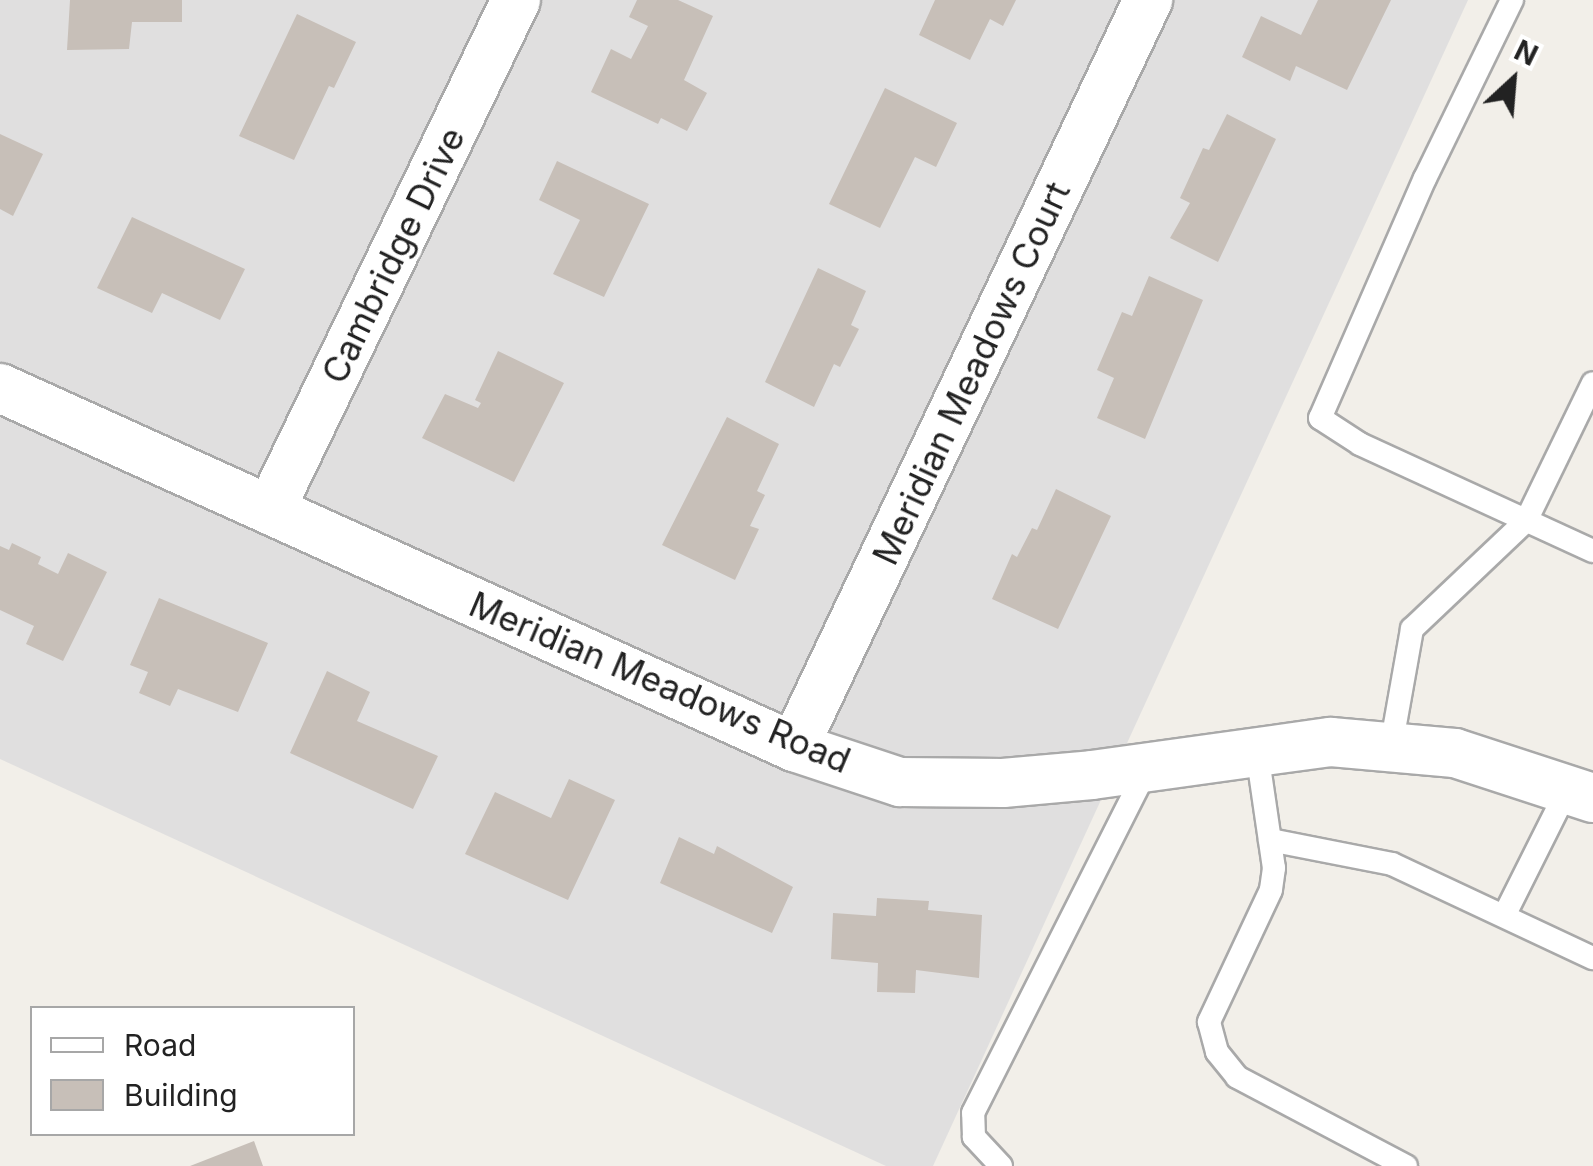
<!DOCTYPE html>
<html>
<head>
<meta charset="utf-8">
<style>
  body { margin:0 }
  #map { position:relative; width:1593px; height:1166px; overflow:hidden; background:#f2efe9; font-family:Inter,sans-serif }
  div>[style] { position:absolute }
  .residential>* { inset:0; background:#e0dfdf }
  .building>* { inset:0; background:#c7bfb8 }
  .roads { filter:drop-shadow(2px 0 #a9a9a9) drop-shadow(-2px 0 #a9a9a9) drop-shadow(0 2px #a9a9a9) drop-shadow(0 -2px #a9a9a9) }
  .service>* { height:22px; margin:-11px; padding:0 11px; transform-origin:11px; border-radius:11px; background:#fff }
  .minor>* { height:48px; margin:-24px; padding:0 24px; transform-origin:24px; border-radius:24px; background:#fff }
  span { translate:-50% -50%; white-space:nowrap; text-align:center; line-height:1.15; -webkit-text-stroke:8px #fff; paint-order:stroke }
  .street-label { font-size:35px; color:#222 }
  .legend { position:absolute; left:30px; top:1006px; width:325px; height:130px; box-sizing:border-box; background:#fff; border:2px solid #a7a7a7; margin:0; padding:12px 18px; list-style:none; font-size:30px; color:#222 }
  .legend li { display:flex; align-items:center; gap:20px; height:50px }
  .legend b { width:50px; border:2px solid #a7a7a7 }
  .north { position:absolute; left:1463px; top:30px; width:100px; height:100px; -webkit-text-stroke:8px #fff; paint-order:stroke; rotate:26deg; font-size:28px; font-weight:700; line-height:40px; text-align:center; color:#222 }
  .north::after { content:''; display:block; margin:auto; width:35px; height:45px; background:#222; clip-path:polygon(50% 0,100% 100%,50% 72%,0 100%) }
</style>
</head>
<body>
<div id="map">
  <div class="residential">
    <div style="clip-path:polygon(0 0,1468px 0,933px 1166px,886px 1166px,0 759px)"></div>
  </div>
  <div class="building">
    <div style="clip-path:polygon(70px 0,182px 0,182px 22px,132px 22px,129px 49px,67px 50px)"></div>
    <div style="clip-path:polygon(637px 0,678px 0,713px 16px,684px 80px,707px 93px,687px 131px,661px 118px,658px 124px,591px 92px,611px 49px,631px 59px,648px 26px,629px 17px)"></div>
    <div style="clip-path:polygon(935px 0,1016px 0,1003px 26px,990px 19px,970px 60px,919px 35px)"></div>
    <div style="clip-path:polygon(1318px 0,1391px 0,1347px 90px,1296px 66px,1290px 81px,1242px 57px,1261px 16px,1301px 35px)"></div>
    <div style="clip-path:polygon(297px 14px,356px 42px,334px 88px,329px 86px,294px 160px,239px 136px)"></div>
    <div style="clip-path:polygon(885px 88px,957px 123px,936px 167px,915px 157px,880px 228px,829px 204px)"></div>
    <div style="clip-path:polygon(1227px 114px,1276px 139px,1218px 262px,1170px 238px,1190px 203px,1180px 198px,1203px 148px,1209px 150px)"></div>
    <div style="clip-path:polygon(0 134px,43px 154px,13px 216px,0 209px)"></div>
    <div style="clip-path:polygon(557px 161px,649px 204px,604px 297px,553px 274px,580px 220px,539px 200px)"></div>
    <div style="clip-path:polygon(132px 217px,245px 269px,220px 320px,162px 293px,152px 313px,97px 288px)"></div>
    <div style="clip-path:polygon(818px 268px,866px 291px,851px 325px,859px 329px,840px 367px,834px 364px,814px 407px,765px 382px)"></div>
    <div style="clip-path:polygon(1149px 276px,1203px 300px,1145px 439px,1097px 418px,1114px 378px,1097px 370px,1122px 312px,1132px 316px)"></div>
    <div style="clip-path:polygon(498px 351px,564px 383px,514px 482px,422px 438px,445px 394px,478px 408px,481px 403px,475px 400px)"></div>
    <div style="clip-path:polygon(727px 417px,779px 444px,757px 491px,765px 495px,750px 526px,759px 529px,735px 580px,662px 545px)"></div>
    <div style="clip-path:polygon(1056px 489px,1111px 516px,1058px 629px,992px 599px,1012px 554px,1017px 557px,1032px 528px,1037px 530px)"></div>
    <div style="clip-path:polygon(12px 543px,41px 557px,38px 564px,58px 574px,68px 553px,107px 572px,63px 661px,26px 644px,34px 626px,0 610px,0 546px,9px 550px)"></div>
    <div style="clip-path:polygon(159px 598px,268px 643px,238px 712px,178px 689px,170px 706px,139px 693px,148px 672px,130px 665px)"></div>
    <div style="clip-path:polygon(327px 671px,370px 692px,357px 721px,438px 756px,413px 809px,290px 753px)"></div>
    <div style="clip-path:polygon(569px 779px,615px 800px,568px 900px,465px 854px,495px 792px,551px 818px)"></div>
    <div style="clip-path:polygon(679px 837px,714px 854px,717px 846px,793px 887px,772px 933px,660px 883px)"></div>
    <div style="clip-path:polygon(877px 898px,929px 901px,928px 910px,982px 915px,979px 978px,916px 970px,915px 993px,877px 992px,878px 963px,831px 959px,833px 913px,876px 916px)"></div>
    <div style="clip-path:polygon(254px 1141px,263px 1166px,190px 1166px)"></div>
  </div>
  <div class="roads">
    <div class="service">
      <div style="left:1512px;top:0;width:198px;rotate:116deg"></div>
      <div style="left:1425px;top:178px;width:262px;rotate:113.6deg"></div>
      <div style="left:1320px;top:418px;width:48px;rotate:33deg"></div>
      <div style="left:1360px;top:444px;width:256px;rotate:24.7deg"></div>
      <div style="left:1391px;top:747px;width:120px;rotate:-79.9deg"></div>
      <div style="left:1412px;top:629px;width:157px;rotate:-43.5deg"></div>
      <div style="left:1526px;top:521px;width:153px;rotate:-64.1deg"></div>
      <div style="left:1257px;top:752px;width:117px;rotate:81.7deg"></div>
      <div style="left:1274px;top:868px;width:22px;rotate:98deg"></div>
      <div style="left:1271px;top:890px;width:146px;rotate:115.2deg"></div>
      <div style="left:1209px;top:1022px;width:31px;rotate:75deg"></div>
      <div style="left:1217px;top:1052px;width:32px;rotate:51deg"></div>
      <div style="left:1237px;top:1077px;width:191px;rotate:27.8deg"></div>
      <div style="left:1270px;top:840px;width:124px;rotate:11.1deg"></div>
      <div style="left:1392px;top:864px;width:222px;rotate:25.1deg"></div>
      <div style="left:1504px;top:916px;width:143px;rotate:-63.4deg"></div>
      <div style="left:1001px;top:1166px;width:40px;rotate:-133deg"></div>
      <div style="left:974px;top:1137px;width:24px;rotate:-92deg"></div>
      <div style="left:973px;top:1113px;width:388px;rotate:-63.2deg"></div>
    </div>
    <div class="minor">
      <div style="left:0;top:388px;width:871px;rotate:24.33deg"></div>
      <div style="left:794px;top:747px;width:112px;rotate:18.3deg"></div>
      <div style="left:900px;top:782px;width:103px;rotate:0.6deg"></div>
      <div style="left:1003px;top:783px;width:89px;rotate:-5.1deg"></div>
      <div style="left:1092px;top:775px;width:241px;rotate:-7.9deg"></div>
      <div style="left:1331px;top:742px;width:124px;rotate:5.1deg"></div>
      <div style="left:1455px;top:753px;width:145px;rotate:18.1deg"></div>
      <div style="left:270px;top:510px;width:566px;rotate:-64.25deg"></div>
      <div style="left:794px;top:747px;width:827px;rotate:-64.64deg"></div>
    </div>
  </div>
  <div class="street-label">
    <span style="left:393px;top:255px;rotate:-64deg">Cambridge Drive</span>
    <span style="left:971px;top:373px;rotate:-65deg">Meridian Meadows Court</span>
    <span style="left:660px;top:682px;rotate:23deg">Meridian Meadows Road</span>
  </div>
  <ul class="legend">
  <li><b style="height:12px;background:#fff"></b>Road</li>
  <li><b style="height:28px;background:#c7bfb8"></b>Building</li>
  </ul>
  <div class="north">N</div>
</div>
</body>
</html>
